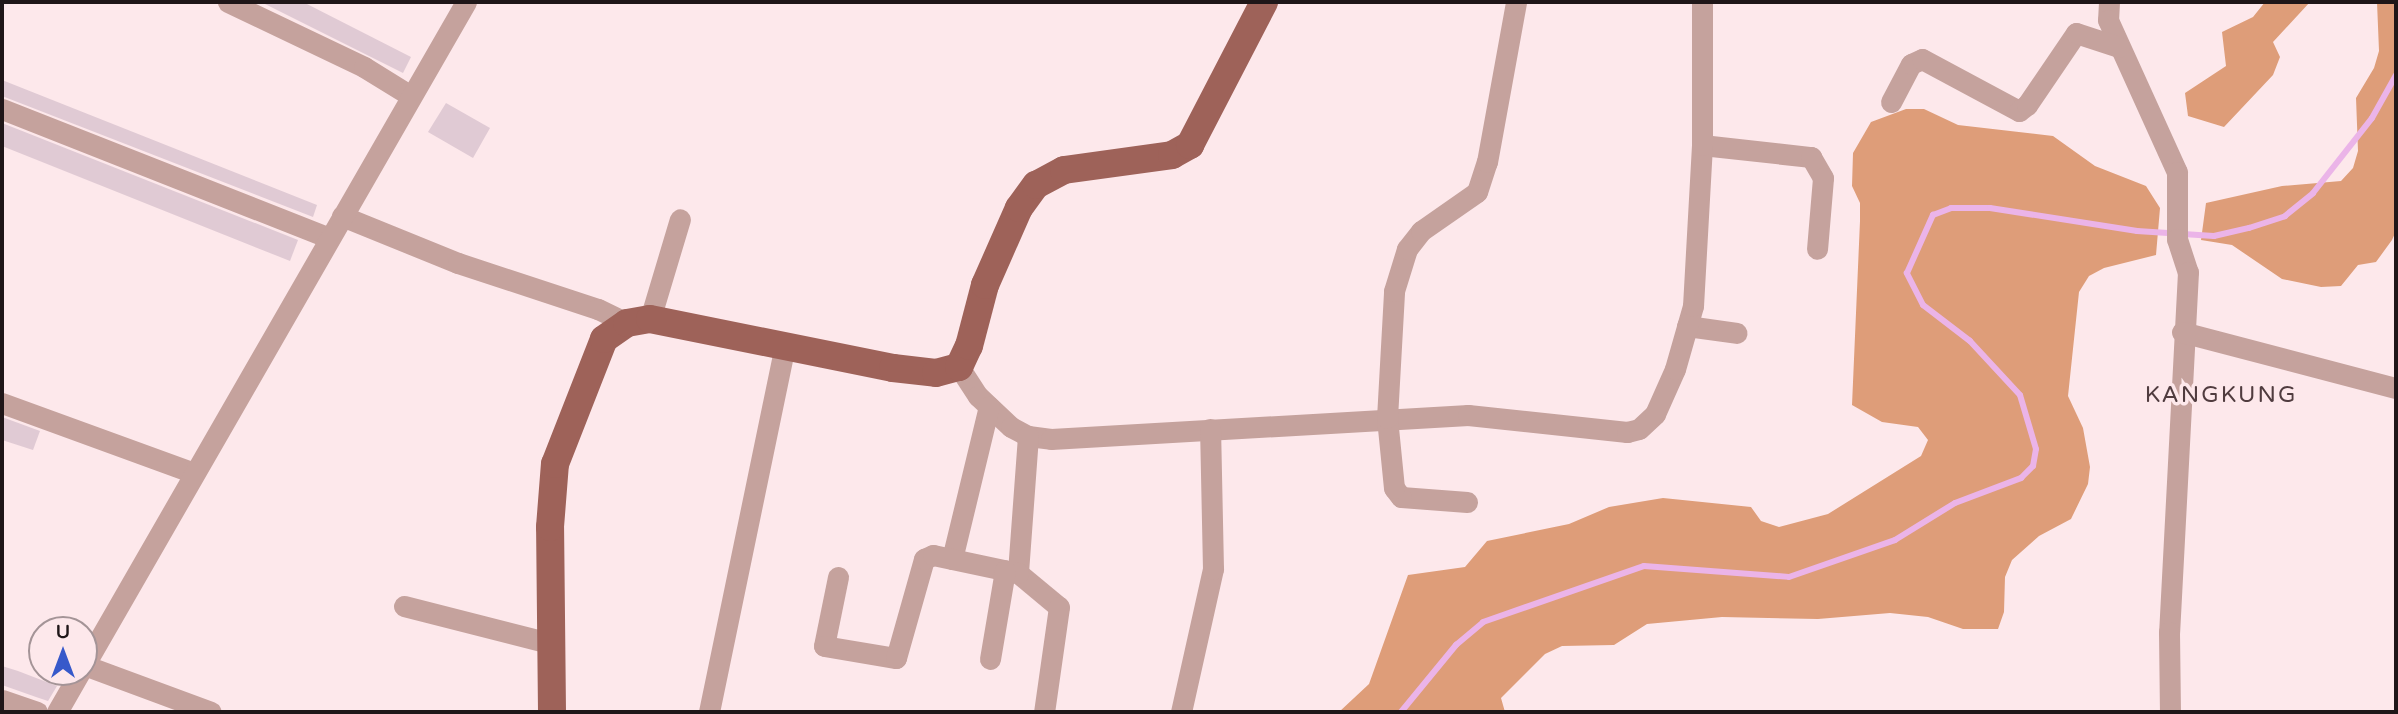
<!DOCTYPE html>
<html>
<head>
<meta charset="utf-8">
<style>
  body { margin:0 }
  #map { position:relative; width:2398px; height:714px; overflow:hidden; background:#fde8eb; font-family:"Varela Round",sans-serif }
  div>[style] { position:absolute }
  .forest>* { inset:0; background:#de9d79 }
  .stream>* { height:6px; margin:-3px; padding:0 3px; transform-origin:3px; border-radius:3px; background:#ebb4e8 }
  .building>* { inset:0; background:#e0cad4 }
  .minor>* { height:21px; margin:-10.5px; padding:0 10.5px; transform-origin:10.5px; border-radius:10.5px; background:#c5a29d }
  .major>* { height:28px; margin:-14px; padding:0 14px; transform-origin:14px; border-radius:14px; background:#9e6259 }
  span { translate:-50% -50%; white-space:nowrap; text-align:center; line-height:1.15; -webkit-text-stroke:7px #fde8eb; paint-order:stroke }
  .quarter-label { font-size:23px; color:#503c3f; letter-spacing:2px }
  .frame { position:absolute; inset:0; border:4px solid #1f1618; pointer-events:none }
  .north { position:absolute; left:28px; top:616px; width:70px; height:70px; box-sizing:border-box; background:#fde8eb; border:2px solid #a49497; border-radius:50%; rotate:0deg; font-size:19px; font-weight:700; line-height:28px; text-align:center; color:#1f1618 }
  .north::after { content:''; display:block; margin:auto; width:24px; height:32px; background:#3759ca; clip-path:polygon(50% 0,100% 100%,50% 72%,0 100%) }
</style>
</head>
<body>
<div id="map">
  <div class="forest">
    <div style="clip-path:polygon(2265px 2px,2310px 2px,2273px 42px,2280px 57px,2273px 75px,2224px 127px,2188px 116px,2185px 93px,2226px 66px,2222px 32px,2253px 17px)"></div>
    <div style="clip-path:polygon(2377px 2px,2396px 2px,2396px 231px,2392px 240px,2376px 262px,2358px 265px,2341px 286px,2321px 287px,2282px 279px,2232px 245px,2201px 240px,2206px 203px,2282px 186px,2341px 181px,2353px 168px,2358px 151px,2356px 98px,2374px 68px,2379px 51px)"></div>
    <div style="clip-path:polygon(1906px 109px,1924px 109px,1958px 125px,2053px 136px,2095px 166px,2146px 186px,2160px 208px,2156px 255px,2104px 268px,2089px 276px,2079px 292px,2068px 396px,2083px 428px,2090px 467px,2088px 484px,2071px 519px,2039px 536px,2012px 560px,2005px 577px,2004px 612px,1998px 629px,1963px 629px,1928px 617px,1890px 613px,1818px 619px,1722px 617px,1647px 624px,1614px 645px,1562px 646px,1545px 654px,1501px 698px,1505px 712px,1339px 712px,1369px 684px,1408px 575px,1465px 567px,1487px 541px,1569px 524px,1609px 507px,1663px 498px,1751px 507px,1761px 521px,1779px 527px,1828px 514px,1921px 456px,1928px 440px,1918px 427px,1882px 422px,1852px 405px,1860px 221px,1860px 203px,1852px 186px,1853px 153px,1871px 122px)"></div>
  </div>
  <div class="stream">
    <div style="left:1401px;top:712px;width:87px;rotate:-50.6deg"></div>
    <div style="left:1456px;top:645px;width:35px;rotate:-40deg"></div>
    <div style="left:1483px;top:622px;width:170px;rotate:-19.2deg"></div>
    <div style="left:1644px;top:566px;width:145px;rotate:4.3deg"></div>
    <div style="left:1789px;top:577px;width:112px;rotate:-19.2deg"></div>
    <div style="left:1895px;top:540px;width:70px;rotate:-31.7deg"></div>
    <div style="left:1955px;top:503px;width:71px;rotate:-20.7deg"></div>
    <div style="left:2021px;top:478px;width:17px;rotate:-45deg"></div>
    <div style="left:2033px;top:466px;width:17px;rotate:-80deg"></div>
    <div style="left:2036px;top:449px;width:56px;rotate:-106.5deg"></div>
    <div style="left:2020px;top:395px;width:74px;rotate:-132.8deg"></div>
    <div style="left:1970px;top:341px;width:59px;rotate:-142.5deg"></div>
    <div style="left:1923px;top:305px;width:36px;rotate:-117deg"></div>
    <div style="left:1907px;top:273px;width:64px;rotate:-65.9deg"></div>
    <div style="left:1933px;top:215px;width:19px;rotate:-21deg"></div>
    <div style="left:1951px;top:208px;width:39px"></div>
    <div style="left:1990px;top:208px;width:149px;rotate:8.9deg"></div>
    <div style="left:2137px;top:231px;width:77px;rotate:3.7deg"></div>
    <div style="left:2214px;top:236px;width:36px;rotate:-13deg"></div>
    <div style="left:2249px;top:228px;width:38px;rotate:-18deg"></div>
    <div style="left:2285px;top:216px;width:36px;rotate:-39deg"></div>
    <div style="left:2313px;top:193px;width:95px;rotate:-51.8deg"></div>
    <div style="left:2372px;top:118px;width:49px;rotate:-60.8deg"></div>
  </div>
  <div class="building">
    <div style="clip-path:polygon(261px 2px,303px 2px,411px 57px,403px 73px)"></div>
    <div style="clip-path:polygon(2px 80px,317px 205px,313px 217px,2px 96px)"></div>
    <div style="clip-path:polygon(446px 103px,490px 128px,473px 158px,428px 132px)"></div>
    <div style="clip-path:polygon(2px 123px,298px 240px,290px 261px,2px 146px)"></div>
    <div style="clip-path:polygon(2px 417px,40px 431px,33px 450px,2px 440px)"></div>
    <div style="clip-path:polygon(2px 666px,18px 671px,57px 686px,48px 701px,36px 697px,2px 685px)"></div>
  </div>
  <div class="minor">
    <div style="left:228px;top:2px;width:151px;rotate:25.5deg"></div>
    <div style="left:364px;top:67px;width:55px;rotate:31.7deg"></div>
    <div style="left:2109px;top:2px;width:18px;rotate:93deg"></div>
    <div style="left:2108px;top:20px;width:167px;rotate:65.6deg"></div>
    <div style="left:2177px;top:172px;width:67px;rotate:90deg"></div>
    <div style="left:2177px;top:239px;width:35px;rotate:72deg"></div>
    <div style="left:2188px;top:272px;width:361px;rotate:93deg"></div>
    <div style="left:2169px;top:632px;width:80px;rotate:89.3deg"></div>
    <div style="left:1891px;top:102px;width:43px;rotate:-62.2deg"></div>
    <div style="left:1911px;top:64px;width:12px;rotate:-24deg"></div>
    <div style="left:1922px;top:59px;width:110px;rotate:28.2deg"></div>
    <div style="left:2019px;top:111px;width:10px;rotate:-37deg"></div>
    <div style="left:2027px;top:105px;width:87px;rotate:-55.8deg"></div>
    <div style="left:2076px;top:33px;width:45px;rotate:18deg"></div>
    <div style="left:2px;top:109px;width:352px;rotate:21.5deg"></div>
    <div style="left:1702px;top:145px;width:110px;rotate:6.3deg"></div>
    <div style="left:1811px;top:157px;width:24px;rotate:60deg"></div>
    <div style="left:1823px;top:178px;width:71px;rotate:94.8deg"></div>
    <div style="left:342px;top:216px;width:125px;rotate:22.1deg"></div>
    <div style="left:458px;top:263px;width:147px;rotate:18.2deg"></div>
    <div style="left:598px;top:309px;width:32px;rotate:26deg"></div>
    <div style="left:650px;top:319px;width:104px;rotate:-73.3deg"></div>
    <div style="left:1687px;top:326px;width:50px;rotate:8deg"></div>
    <div style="left:2182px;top:332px;width:221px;rotate:14.7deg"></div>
    <div style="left:959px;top:367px;width:35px;rotate:57deg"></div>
    <div style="left:978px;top:396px;width:45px;rotate:43.2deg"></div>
    <div style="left:1011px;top:427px;width:19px;rotate:28deg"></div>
    <div style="left:1028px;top:436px;width:23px;rotate:7deg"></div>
    <div style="left:1051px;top:439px;width:418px;rotate:-3.3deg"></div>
    <div style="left:1468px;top:415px;width:160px;rotate:6.1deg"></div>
    <div style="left:1627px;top:432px;width:12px;rotate:-14deg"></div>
    <div style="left:1639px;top:429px;width:22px;rotate:-43deg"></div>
    <div style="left:1655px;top:414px;width:49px;rotate:-66deg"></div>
    <div style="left:1675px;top:369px;width:66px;rotate:-74.1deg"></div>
    <div style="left:1693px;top:306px;width:161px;rotate:-86.8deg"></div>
    <div style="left:1702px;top:145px;width:143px;rotate:-90deg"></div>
    <div style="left:2px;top:403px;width:204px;rotate:20deg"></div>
    <div style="left:1028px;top:436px;width:137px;rotate:94.2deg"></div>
    <div style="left:1018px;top:573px;width:53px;rotate:39.7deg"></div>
    <div style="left:1059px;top:607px;width:106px;rotate:98.1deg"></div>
    <div style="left:1467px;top:502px;width:66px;rotate:-175.7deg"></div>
    <div style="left:1401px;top:497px;width:11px;rotate:-128deg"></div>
    <div style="left:1394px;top:488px;width:70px;rotate:-95.7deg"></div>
    <div style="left:1387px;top:418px;width:127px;rotate:-86.8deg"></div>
    <div style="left:1394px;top:291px;width:44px;rotate:-72.8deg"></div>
    <div style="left:1407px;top:249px;width:23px;rotate:-52deg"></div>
    <div style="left:1421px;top:231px;width:68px;rotate:-34.9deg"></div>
    <div style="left:1477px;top:192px;width:32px;rotate:-72deg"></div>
    <div style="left:1487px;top:162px;width:163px;rotate:-79.7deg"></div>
    <div style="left:952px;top:559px;width:157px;rotate:-76.4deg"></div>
    <div style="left:838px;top:577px;width:70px;rotate:101.5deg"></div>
    <div style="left:824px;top:646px;width:73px;rotate:9.5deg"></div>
    <div style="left:896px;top:658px;width:103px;rotate:-74.2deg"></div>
    <div style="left:924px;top:559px;width:10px;rotate:-24deg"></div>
    <div style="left:933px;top:555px;width:87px;rotate:12deg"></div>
    <div style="left:404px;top:606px;width:154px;rotate:14.3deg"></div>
    <div style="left:990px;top:659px;width:90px;rotate:-80.4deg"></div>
    <div style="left:84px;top:665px;width:135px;rotate:20.3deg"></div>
    <div style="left:84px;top:666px;width:766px;rotate:-60.09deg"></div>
    <div style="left:2px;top:700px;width:37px;rotate:19deg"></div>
    <div style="left:57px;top:712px;width:46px;rotate:-60.1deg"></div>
    <div style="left:709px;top:712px;width:374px;rotate:-78.3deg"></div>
    <div style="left:1181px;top:712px;width:147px;rotate:-77.4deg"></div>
    <div style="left:1213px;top:569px;width:140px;rotate:-91.2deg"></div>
  </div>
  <div class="major">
    <div style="left:552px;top:712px;width:185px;rotate:-90.6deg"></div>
    <div style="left:550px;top:527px;width:63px;rotate:-85.5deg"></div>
    <div style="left:555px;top:464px;width:134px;rotate:-68.6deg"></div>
    <div style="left:604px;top:339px;width:28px;rotate:-35deg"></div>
    <div style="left:627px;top:323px;width:23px;rotate:-10deg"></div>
    <div style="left:650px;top:319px;width:248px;rotate:11.4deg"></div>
    <div style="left:893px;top:368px;width:43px;rotate:6.6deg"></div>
    <div style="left:936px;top:373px;width:24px;rotate:-15deg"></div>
    <div style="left:959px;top:367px;width:23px;rotate:-65deg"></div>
    <div style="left:969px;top:346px;width:63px;rotate:-75.3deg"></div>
    <div style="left:985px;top:285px;width:84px;rotate:-66.2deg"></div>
    <div style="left:1019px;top:208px;width:29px;rotate:-54deg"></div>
    <div style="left:1036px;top:185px;width:32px;rotate:-28deg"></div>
    <div style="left:1064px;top:170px;width:109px;rotate:-7.9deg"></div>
    <div style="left:1172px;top:155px;width:21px;rotate:-29deg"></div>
    <div style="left:1190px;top:145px;width:161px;rotate:-62.6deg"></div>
  </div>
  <div class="quarter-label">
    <span style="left:2221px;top:395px">KANGKUNG</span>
  </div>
  <div class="frame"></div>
  <div class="north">U</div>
</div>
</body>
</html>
